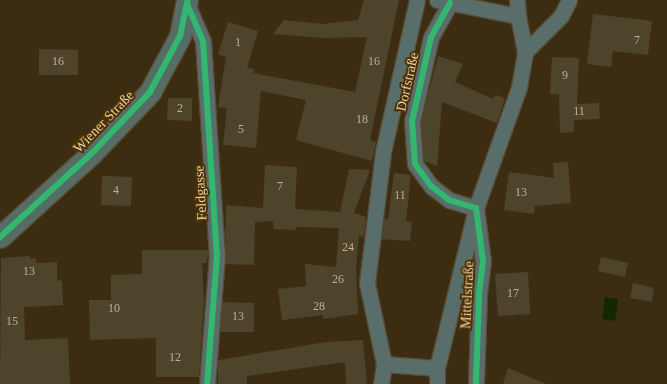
<!DOCTYPE html>
<html>
<head>
<meta charset="utf-8">
<style>
  body { margin:0 }
  #map { position:relative; width:667px; height:384px; overflow:hidden; background:#3c2d12; font-family:"Times New Roman",serif }
  div>[style] { position:absolute }
  .water>* { inset:0; background:#132703 }
  .building>* { inset:0; background:#4e442b }
  .roads { filter:drop-shadow(1px 0 #584a32) drop-shadow(-1px 0 #584a32) drop-shadow(0 1px #584a32) drop-shadow(0 -1px #584a32) }
  .street>* { height:15px; margin:-7.5px; padding:0 7.5px; transform-origin:7.5px; border-radius:7.5px; background:#596e6a }
  .secondary>* { height:21px; margin:-10.5px; padding:0 10.5px; transform-origin:10.5px; border-radius:10.5px; background:#566d65 }
  .cycleway>* { height:6px; margin:-3px; padding:0 3px; transform-origin:3px; border-radius:3px; background:#33b770 }
  span { translate:-50% -50%; white-space:nowrap; text-align:center; line-height:1.15; -webkit-text-stroke:4px #4e3200; paint-order:stroke }
  .number-label { font-size:12px; color:#c1ae92 }
  .number-label span { -webkit-text-stroke-width:0 }
  .street-label { font-size:14px; color:#e7d1b4 }
</style>
</head>
<body>
<div id="map">
  <div class="water">
    <div style="clip-path:polygon(605px 297px,618px 299px,615px 321px,602px 319px)"></div>
  </div>
  <div class="building">
    <div style="clip-path:polygon(364px 0,399px 0,370px 140px,376px 142px,372px 161px,296px 140px,306px 100px,261px 91px,256px 148px,223px 145px,227px 108px,218px 107px,226px 57px,218px 54px,228px 22px,258px 31px,247px 68px,254px 69px,253px 73px,355px 92px,367px 37px,323px 38px,273px 34px,284px 20px,323px 24px,358px 20px)"></div>
    <div style="clip-path:polygon(593px 14px,652px 21px,648px 55px,613px 51px,611px 67px,587px 64px)"></div>
    <div style="clip-path:polygon(39px 49px,78px 50px,78px 75px,39px 75px)"></div>
    <div style="clip-path:polygon(438px 56px,463px 64px,455px 82px,493px 99px,495px 95px,505px 98px,497px 123px,442px 102px,437px 166px,424px 161px,421px 122px)"></div>
    <div style="clip-path:polygon(552px 57px,579px 58px,577px 104px,599px 103px,600px 119px,574px 120px,574px 132px,560px 133px,559px 94px,550px 94px)"></div>
    <div style="clip-path:polygon(168px 98px,192px 98px,192px 121px,167px 120px)"></div>
    <div style="clip-path:polygon(568px 162px,571px 203px,535px 206px,534px 214px,504px 210px,509px 172px,554px 178px,553px 163px)"></div>
    <div style="clip-path:polygon(265px 165px,297px 167px,295px 209px,340px 212px,349px 169px,370px 170px,354px 213px,366px 217px,364px 237px,359px 236px,356px 269px,358px 314px,323px 319px,323px 315px,282px 320px,278px 289px,306px 286px,305px 264px,336px 267px,339px 228px,296px 227px,296px 230px,274px 229px,273px 221px,255px 222px,254px 265px,225px 264px,226px 205px,263px 208px)"></div>
    <div style="clip-path:polygon(394px 173px,411px 175px,406px 221px,412px 222px,410px 241px,381px 239px,384px 219px,388px 219px)"></div>
    <div style="clip-path:polygon(102px 176px,132px 177px,131px 206px,101px 205px)"></div>
    <div style="clip-path:polygon(142px 250px,208px 250px,207px 263px,202px 263px,204px 302px,199px 377px,156px 377px,156px 338px,90px 340px,89px 300px,111px 300px,111px 275px,142px 274px)"></div>
    <div style="clip-path:polygon(30px 256px,30px 259px,36px 258px,36px 263px,57px 262px,57px 281px,62px 280px,63px 305px,24px 307px,25px 340px,68px 338px,70px 384px,0 384px,1px 258px)"></div>
    <div style="clip-path:polygon(601px 257px,628px 263px,625px 277px,598px 271px)"></div>
    <div style="clip-path:polygon(528px 272px,530px 314px,498px 316px,495px 274px)"></div>
    <div style="clip-path:polygon(633px 283px,654px 288px,652px 302px,630px 298px)"></div>
    <div style="clip-path:polygon(222px 302px,254px 303px,254px 332px,220px 332px)"></div>
    <div style="clip-path:polygon(363px 340px,367px 384px,346px 384px,345px 362px,247px 376px,247px 384px,218px 384px,218px 360px,326px 342px)"></div>
    <div style="clip-path:polygon(508px 368px,546px 384px,503px 384px)"></div>
  </div>
  <div class="roads">
    <div class="street">
      <div style="left:437px;top:0;width:83px;rotate:11.2deg"></div>
      <div style="left:450px;top:3px;width:39px;rotate:119deg"></div>
      <div style="left:431px;top:37px;width:86px;rotate:102.7deg"></div>
      <div style="left:412px;top:121px;width:43px;rotate:86deg"></div>
      <div style="left:415px;top:164px;width:27px;rotate:54deg"></div>
      <div style="left:431px;top:186px;width:23px;rotate:38deg"></div>
      <div style="left:449px;top:200px;width:28px;rotate:17deg"></div>
      <div style="left:476px;top:208px;width:53px;rotate:82.5deg"></div>
      <div style="left:483px;top:261px;width:35px;rotate:97deg"></div>
      <div style="left:479px;top:296px;width:88px;rotate:92deg"></div>
      <div style="left:187px;top:4px;width:40px;rotate:66.6deg"></div>
      <div style="left:203px;top:41px;width:214px;rotate:86.3deg"></div>
      <div style="left:217px;top:255px;width:129px;rotate:94.4deg"></div>
      <div style="left:525px;top:52px;width:51px;rotate:-45deg"></div>
      <div style="left:561px;top:16px;width:18px;rotate:-63deg"></div>
      <div style="left:384px;top:364px;width:53px;rotate:4.3deg"></div>
      <div style="left:381px;top:384px;width:20px;rotate:-81deg"></div>
      <div style="left:384px;top:364px;width:83px;rotate:-101.9deg"></div>
      <div style="left:367px;top:283px;width:132px;rotate:-83deg"></div>
      <div style="left:383px;top:152px;width:156px;rotate:-77.4deg"></div>
      <div style="left:437px;top:384px;width:16px;rotate:-90deg"></div>
      <div style="left:437px;top:368px;width:165px;rotate:-76.3deg"></div>
      <div style="left:476px;top:208px;width:128px;rotate:-70.4deg"></div>
      <div style="left:519px;top:87px;width:36px;rotate:-80deg"></div>
      <div style="left:525px;top:52px;width:37px;rotate:-101deg"></div>
      <div style="left:518px;top:16px;width:16px;rotate:-94deg"></div>
    </div>
    <div class="secondary">
      <div style="left:0;top:237px;width:125px;rotate:-42.4deg"></div>
      <div style="left:92px;top:153px;width:84px;rotate:-46.4deg"></div>
      <div style="left:150px;top:92px;width:64px;rotate:-61.8deg"></div>
      <div style="left:180px;top:36px;width:37px;rotate:-79deg"></div>
    </div>
  </div>
  <div class="cycleway">
    <div style="left:450px;top:3px;width:39px;rotate:119deg"></div>
    <div style="left:431px;top:37px;width:86px;rotate:102.7deg"></div>
    <div style="left:412px;top:121px;width:43px;rotate:86deg"></div>
    <div style="left:415px;top:164px;width:27px;rotate:54deg"></div>
    <div style="left:431px;top:186px;width:23px;rotate:38deg"></div>
    <div style="left:449px;top:200px;width:28px;rotate:17deg"></div>
    <div style="left:476px;top:208px;width:53px;rotate:82.5deg"></div>
    <div style="left:483px;top:261px;width:35px;rotate:97deg"></div>
    <div style="left:479px;top:296px;width:88px;rotate:92deg"></div>
    <div style="left:187px;top:4px;width:40px;rotate:66.6deg"></div>
    <div style="left:203px;top:41px;width:214px;rotate:86.3deg"></div>
    <div style="left:217px;top:255px;width:129px;rotate:94.4deg"></div>
    <div style="left:0;top:237px;width:125px;rotate:-42.4deg"></div>
    <div style="left:92px;top:153px;width:84px;rotate:-46.4deg"></div>
    <div style="left:150px;top:92px;width:64px;rotate:-61.8deg"></div>
    <div style="left:180px;top:36px;width:35px;rotate:-78deg"></div>
  </div>
  <div class="number-label">
    <span style="left:637px;top:41px">7</span>
    <span style="left:238px;top:43px">1</span>
    <span style="left:58px;top:62px">16</span>
    <span style="left:374px;top:62px">16</span>
    <span style="left:565px;top:76px">9</span>
    <span style="left:180px;top:109px">2</span>
    <span style="left:579px;top:112px">11</span>
    <span style="left:362px;top:120px">18</span>
    <span style="left:241px;top:130px">5</span>
    <span style="left:280px;top:187px">7</span>
    <span style="left:116px;top:191px">4</span>
    <span style="left:521px;top:193px">13</span>
    <span style="left:400px;top:196px">11</span>
    <span style="left:348px;top:248px">24</span>
    <span style="left:29px;top:272px">13</span>
    <span style="left:338px;top:280px">26</span>
    <span style="left:513px;top:294px">17</span>
    <span style="left:319px;top:307px">28</span>
    <span style="left:114px;top:309px">10</span>
    <span style="left:238px;top:317px">13</span>
    <span style="left:12px;top:322px">15</span>
    <span style="left:175px;top:358px">12</span>
  </div>
  <div class="street-label">
    <span style="left:408px;top:82px;rotate:-77deg">Dorfstraße</span>
    <span style="left:104px;top:122px;rotate:-46deg">Wiener Straße</span>
    <span style="left:201px;top:193px;rotate:-93deg">Feldgasse</span>
    <span style="left:468px;top:295px;rotate:-87deg">Mittelstraße</span>
  </div>
</div>
</body>
</html>
